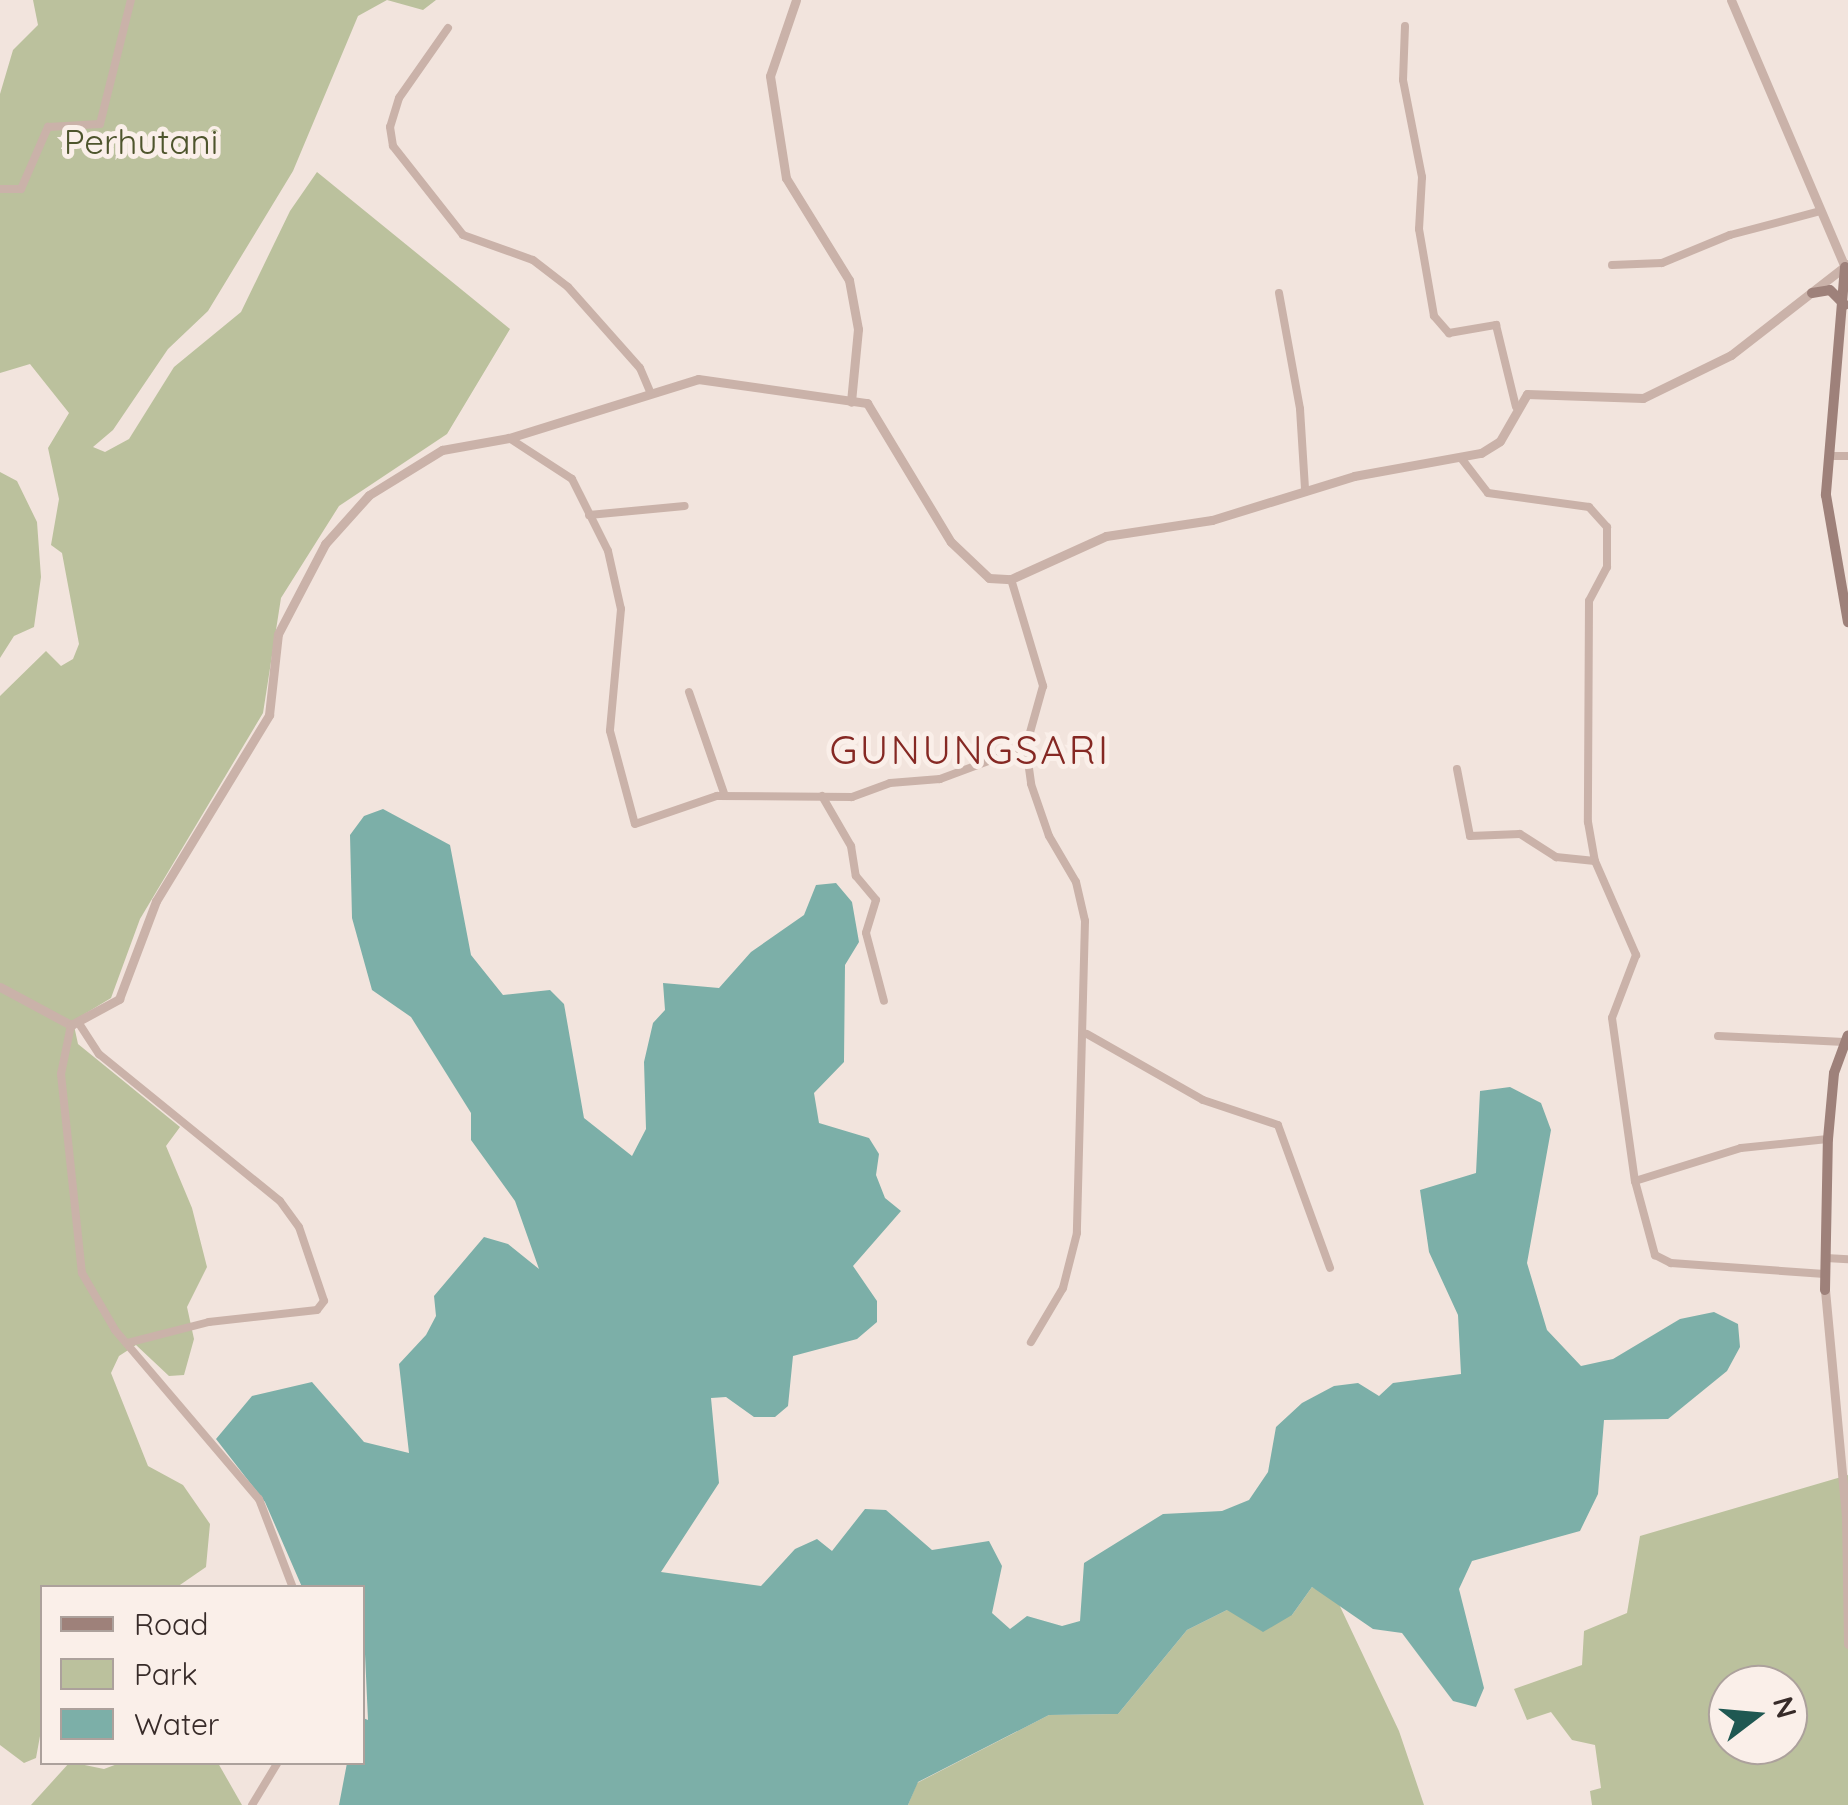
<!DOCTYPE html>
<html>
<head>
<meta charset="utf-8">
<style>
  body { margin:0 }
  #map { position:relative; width:1848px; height:1805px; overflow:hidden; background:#f2e4dd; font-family:Quicksand,sans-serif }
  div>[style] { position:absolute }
  .green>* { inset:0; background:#bbc19d }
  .water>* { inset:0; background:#7cafa8 }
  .minor>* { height:8px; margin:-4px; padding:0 4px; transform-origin:4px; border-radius:4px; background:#cab2a9 }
  .tertiary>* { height:9px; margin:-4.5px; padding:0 4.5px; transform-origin:4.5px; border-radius:4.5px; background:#cab2a9 }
  .secondary>* { height:10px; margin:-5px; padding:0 5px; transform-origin:5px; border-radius:5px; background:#9e817a }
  span { translate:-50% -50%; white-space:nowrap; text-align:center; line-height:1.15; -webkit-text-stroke:10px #faefe9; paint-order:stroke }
  .park-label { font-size:35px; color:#4e552d }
  .quarter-label { font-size:40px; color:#852823; letter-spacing:2.5px }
  .legend { position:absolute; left:40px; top:1585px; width:325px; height:180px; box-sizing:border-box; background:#faefe9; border:2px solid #aca19c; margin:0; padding:12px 18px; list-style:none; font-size:30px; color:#372b29 }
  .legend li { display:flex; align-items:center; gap:20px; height:50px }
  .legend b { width:50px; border:2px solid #aca19c }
  .north { position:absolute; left:1708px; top:1665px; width:100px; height:100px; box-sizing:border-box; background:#faefe9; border:2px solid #aca19c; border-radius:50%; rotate:74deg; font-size:28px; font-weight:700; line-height:40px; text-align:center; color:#372b29 }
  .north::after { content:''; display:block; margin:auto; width:35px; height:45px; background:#1f5852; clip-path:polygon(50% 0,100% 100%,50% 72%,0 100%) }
</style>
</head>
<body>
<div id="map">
  <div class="green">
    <div style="clip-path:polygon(33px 0,436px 0,423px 10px,387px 0,358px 16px,293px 171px,208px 311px,168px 349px,113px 430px,93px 447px,105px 452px,129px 439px,174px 367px,241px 312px,290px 211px,317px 172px,510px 329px,447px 434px,339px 506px,281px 598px,263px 713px,140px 919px,111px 998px,73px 1021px,78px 1044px,180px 1127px,166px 1146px,192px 1208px,207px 1267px,187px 1307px,194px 1339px,184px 1375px,169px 1376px,136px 1345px,119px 1356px,111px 1373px,148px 1466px,183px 1485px,210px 1524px,206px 1567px,177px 1587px,42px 1588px,42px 1725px,36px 1758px,24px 1763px,0 1745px,0 696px,46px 651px,61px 666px,73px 659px,79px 644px,62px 553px,51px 545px,59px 499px,48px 448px,69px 413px,30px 364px,0 373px,0 94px,13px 50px,38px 25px)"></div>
    <div style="clip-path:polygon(0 472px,17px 481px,37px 522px,41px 577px,34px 627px,14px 636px,0 658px)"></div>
    <div style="clip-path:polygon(evenodd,1848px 1475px,1848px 1805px,1592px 1805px,1590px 1791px,1601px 1788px,1595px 1745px,1572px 1740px,1551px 1712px,1527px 1720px,1514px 1689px,1582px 1665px,1584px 1631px,1627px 1613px,1640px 1536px,1848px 1475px,1728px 1685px,1788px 1685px,1788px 1745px,1728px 1745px,1728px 1685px)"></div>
    <div style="clip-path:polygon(1312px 1587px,1337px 1600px,1399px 1731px,1424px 1805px,908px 1805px,917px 1783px,1049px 1715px,1118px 1714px,1187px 1630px,1227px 1610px,1292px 1615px)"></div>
    <div style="clip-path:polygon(70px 1762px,104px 1769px,120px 1763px,218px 1763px,242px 1805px,31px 1805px)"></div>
  </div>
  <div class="water">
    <div style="clip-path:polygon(383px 809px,450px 845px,471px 955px,503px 995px,550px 990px,564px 1004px,584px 1118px,632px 1156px,646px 1129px,644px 1062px,653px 1023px,665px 1010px,663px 983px,719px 988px,751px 952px,804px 915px,816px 885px,836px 883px,852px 902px,859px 942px,845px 965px,844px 1062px,814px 1093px,819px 1123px,869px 1138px,879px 1154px,876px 1175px,885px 1198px,901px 1211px,853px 1266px,877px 1301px,877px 1322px,857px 1339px,793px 1356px,788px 1406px,775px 1417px,754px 1417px,726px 1397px,711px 1398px,719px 1483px,661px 1572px,761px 1586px,795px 1549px,817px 1539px,832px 1551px,865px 1509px,886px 1510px,932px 1550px,989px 1541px,1002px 1566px,992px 1613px,1010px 1629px,1027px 1616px,1062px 1626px,1080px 1621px,1084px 1563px,1163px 1514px,1222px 1511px,1249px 1500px,1268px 1472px,1276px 1427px,1302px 1403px,1334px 1386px,1358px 1383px,1379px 1396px,1393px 1383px,1461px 1374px,1458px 1315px,1429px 1252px,1420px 1190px,1476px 1173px,1480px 1091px,1510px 1087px,1541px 1103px,1551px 1130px,1527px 1263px,1547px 1330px,1581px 1366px,1613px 1359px,1680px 1319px,1714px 1312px,1738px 1324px,1740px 1347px,1727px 1371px,1668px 1419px,1604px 1420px,1598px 1494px,1580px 1531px,1472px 1561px,1459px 1589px,1484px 1688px,1476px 1707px,1453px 1701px,1402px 1633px,1373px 1629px,1312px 1587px,1292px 1615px,1263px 1632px,1227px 1610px,1187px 1630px,1118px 1714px,1049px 1715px,918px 1782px,908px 1805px,339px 1805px,347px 1763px,362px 1762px,363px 1718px,368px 1720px,362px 1588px,302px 1587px,265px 1502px,216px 1439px,252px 1396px,312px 1382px,364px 1442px,409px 1453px,399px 1364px,426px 1335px,436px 1316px,434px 1296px,484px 1237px,508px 1244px,539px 1269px,515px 1201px,471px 1140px,471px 1113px,411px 1017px,372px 990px,352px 918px,350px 835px,364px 816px)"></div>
  </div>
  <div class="minor">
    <div style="left:1405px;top:26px;width:54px;rotate:92.1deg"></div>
    <div style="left:1403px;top:80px;width:99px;rotate:78.9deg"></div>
    <div style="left:1422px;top:177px;width:52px;rotate:93.3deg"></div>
    <div style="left:1419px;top:229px;width:88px;rotate:80.2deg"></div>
    <div style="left:1434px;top:316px;width:23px;rotate:49deg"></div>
    <div style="left:1449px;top:333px;width:48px;rotate:-9.7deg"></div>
    <div style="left:1496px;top:325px;width:84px;rotate:76.3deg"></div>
    <div style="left:448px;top:28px;width:85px;rotate:125deg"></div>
    <div style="left:399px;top:98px;width:30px;rotate:107deg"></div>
    <div style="left:390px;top:127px;width:19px;rotate:81deg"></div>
    <div style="left:393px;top:146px;width:113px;rotate:51.8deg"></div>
    <div style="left:463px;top:235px;width:74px;rotate:19.7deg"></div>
    <div style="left:533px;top:260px;width:44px;rotate:37.6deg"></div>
    <div style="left:568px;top:287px;width:108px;rotate:48.4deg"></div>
    <div style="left:640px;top:368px;width:26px;rotate:67deg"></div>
    <div style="left:0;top:189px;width:21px"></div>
    <div style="left:21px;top:189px;width:68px;rotate:-66.5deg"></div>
    <div style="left:48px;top:127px;width:52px;rotate:-3.3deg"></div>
    <div style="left:100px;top:124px;width:128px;rotate:-76deg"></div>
    <div style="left:1612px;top:265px;width:50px;rotate:-2.3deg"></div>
    <div style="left:1662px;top:263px;width:74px;rotate:-22.4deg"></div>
    <div style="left:1730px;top:235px;width:94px;rotate:-14.8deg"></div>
    <div style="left:1279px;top:293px;width:118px;rotate:79.7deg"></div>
    <div style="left:1300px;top:409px;width:80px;rotate:86.4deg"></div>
    <div style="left:509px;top:438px;width:75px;rotate:33.1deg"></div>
    <div style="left:572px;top:479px;width:80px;rotate:63.4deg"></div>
    <div style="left:608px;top:551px;width:59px;rotate:77.4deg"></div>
    <div style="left:621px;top:609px;width:122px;rotate:95.2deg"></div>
    <div style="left:610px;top:731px;width:96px;rotate:75deg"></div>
    <div style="left:635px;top:824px;width:87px;rotate:-18.9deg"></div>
    <div style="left:717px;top:796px;width:135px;rotate:0.4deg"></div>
    <div style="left:852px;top:797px;width:40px;rotate:-20.2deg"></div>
    <div style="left:890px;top:783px;width:50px;rotate:-4.6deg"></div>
    <div style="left:940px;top:779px;width:92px;rotate:-20.4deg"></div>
    <div style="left:1830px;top:456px;width:18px"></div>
    <div style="left:1461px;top:458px;width:44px;rotate:52.4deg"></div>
    <div style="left:1488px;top:493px;width:102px;rotate:7.9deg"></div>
    <div style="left:1589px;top:507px;width:27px;rotate:48deg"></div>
    <div style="left:1607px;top:527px;width:40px;rotate:90deg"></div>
    <div style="left:1607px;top:567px;width:38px;rotate:118deg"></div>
    <div style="left:1589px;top:601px;width:221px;rotate:90.3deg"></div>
    <div style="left:1588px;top:822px;width:40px;rotate:80deg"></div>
    <div style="left:1595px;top:861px;width:103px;rotate:66.4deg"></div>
    <div style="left:1636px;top:955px;width:67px;rotate:110.9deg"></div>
    <div style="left:1612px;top:1018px;width:165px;rotate:82deg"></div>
    <div style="left:1635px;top:1181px;width:77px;rotate:74.9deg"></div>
    <div style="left:1655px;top:1255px;width:18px;rotate:27deg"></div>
    <div style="left:1671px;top:1263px;width:154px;rotate:4.1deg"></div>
    <div style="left:589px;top:515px;width:96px;rotate:-5.4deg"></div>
    <div style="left:1011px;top:579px;width:112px;rotate:73.3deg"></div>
    <div style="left:1043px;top:686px;width:63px;rotate:105.6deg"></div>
    <div style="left:1026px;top:747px;width:37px;rotate:82deg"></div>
    <div style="left:1031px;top:784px;width:55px;rotate:70.9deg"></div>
    <div style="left:1049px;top:836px;width:53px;rotate:59.6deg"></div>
    <div style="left:1076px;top:882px;width:40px;rotate:77deg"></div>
    <div style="left:1085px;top:921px;width:312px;rotate:91.5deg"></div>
    <div style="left:1077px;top:1233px;width:57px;rotate:104.3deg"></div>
    <div style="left:1063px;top:1288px;width:63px;rotate:120.7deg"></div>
    <div style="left:689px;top:692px;width:110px;rotate:70.9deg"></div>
    <div style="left:1457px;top:769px;width:68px;rotate:79deg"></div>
    <div style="left:1470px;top:836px;width:50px;rotate:-2.3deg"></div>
    <div style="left:1520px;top:834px;width:43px;rotate:32.6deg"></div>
    <div style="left:1556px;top:857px;width:39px;rotate:6deg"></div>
    <div style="left:822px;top:796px;width:58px;rotate:59.9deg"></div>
    <div style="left:851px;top:846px;width:30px;rotate:81deg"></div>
    <div style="left:856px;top:876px;width:31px;rotate:50deg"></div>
    <div style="left:876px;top:900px;width:34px;rotate:107deg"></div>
    <div style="left:866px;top:933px;width:70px;rotate:75.2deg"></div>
    <div style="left:71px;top:1025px;width:50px;rotate:101.5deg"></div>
    <div style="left:61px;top:1074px;width:200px;rotate:84deg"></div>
    <div style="left:82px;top:1273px;width:66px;rotate:59.9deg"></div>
    <div style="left:115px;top:1330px;width:222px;rotate:49.6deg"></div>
    <div style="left:259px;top:1499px;width:95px;rotate:69.1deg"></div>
    <div style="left:80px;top:1025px;width:35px;rotate:57deg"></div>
    <div style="left:99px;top:1054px;width:233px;rotate:39.1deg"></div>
    <div style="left:280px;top:1201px;width:32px;rotate:54deg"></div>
    <div style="left:299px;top:1227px;width:78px;rotate:71.3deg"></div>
    <div style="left:324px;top:1301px;width:11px;rotate:128deg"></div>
    <div style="left:317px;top:1310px;width:109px;rotate:173.7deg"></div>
    <div style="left:209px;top:1322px;width:85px;rotate:165.6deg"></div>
    <div style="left:1087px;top:1034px;width:133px;rotate:29.6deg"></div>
    <div style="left:1203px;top:1100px;width:79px;rotate:18.4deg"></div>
    <div style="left:1278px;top:1125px;width:152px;rotate:70deg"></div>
    <div style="left:1718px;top:1036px;width:126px;rotate:2.7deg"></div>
    <div style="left:1635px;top:1181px;width:111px;rotate:-17.3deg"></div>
    <div style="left:1741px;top:1148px;width:87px;rotate:-5.9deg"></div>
    <div style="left:1826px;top:1258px;width:22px;rotate:3deg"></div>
    <div style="left:252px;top:1805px;width:50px;rotate:-58.8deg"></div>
  </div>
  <div class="tertiary">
    <div style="left:796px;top:0;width:80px;rotate:108.9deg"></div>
    <div style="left:770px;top:76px;width:103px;rotate:81.1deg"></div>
    <div style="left:786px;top:178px;width:120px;rotate:58.3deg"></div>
    <div style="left:849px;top:280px;width:50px;rotate:79.6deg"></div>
    <div style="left:858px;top:329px;width:73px;rotate:95.5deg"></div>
    <div style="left:1731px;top:0;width:290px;rotate:66.9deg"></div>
    <div style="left:0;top:987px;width:81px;rotate:28.2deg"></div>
    <div style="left:71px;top:1025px;width:55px;rotate:-28.4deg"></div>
    <div style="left:119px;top:999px;width:105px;rotate:-69.3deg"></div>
    <div style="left:156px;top:901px;width:218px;rotate:-58.7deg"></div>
    <div style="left:269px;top:715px;width:81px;rotate:-83.7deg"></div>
    <div style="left:278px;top:634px;width:102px;rotate:-62.4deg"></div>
    <div style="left:325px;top:544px;width:66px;rotate:-48.1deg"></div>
    <div style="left:369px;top:495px;width:86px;rotate:-31.7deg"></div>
    <div style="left:442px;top:450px;width:68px;rotate:-10.2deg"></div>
    <div style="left:509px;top:438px;width:198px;rotate:-17.3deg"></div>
    <div style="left:698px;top:379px;width:171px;rotate:8.1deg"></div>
    <div style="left:867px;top:403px;width:162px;rotate:58.9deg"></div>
    <div style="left:951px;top:542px;width:52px;rotate:43.5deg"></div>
    <div style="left:989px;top:578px;width:22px;rotate:3deg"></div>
    <div style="left:1011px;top:579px;width:104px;rotate:-24.4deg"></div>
    <div style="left:1106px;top:536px;width:107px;rotate:-8.6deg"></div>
    <div style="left:1212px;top:520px;width:149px;rotate:-17.2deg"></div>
    <div style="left:1354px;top:476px;width:129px;rotate:-10.3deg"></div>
    <div style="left:1481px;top:453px;width:22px;rotate:-32deg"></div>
    <div style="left:1500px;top:441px;width:54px;rotate:-60.1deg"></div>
    <div style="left:1527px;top:394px;width:116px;rotate:2deg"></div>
    <div style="left:1643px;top:398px;width:98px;rotate:-26deg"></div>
    <div style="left:1731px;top:355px;width:148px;rotate:-37.9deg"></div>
    <div style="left:1825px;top:1290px;width:226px;rotate:84.7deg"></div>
    <div style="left:1846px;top:1515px;width:129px;rotate:89.1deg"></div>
  </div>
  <div class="secondary">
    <div style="left:1845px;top:267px;width:229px;rotate:94.8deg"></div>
    <div style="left:1826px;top:495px;width:129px;rotate:80.2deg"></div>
    <div style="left:1812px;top:293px;width:18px;rotate:-9deg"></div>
    <div style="left:1830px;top:290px;width:21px;rotate:45deg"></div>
    <div style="left:1825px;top:1290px;width:151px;rotate:-88.9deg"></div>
    <div style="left:1828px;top:1139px;width:66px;rotate:-84.8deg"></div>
    <div style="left:1834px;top:1073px;width:40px;rotate:-69.8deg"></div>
  </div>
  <div class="park-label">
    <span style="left:141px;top:141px">Perhutani</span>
  </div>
  <div class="quarter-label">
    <span style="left:970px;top:749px">GUNUNGSARI</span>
  </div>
  <ul class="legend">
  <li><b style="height:12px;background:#9e817a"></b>Road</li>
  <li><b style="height:28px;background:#bbc19d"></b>Park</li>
  <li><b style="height:28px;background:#7cafa8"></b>Water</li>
  </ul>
  <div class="north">N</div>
</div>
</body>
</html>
